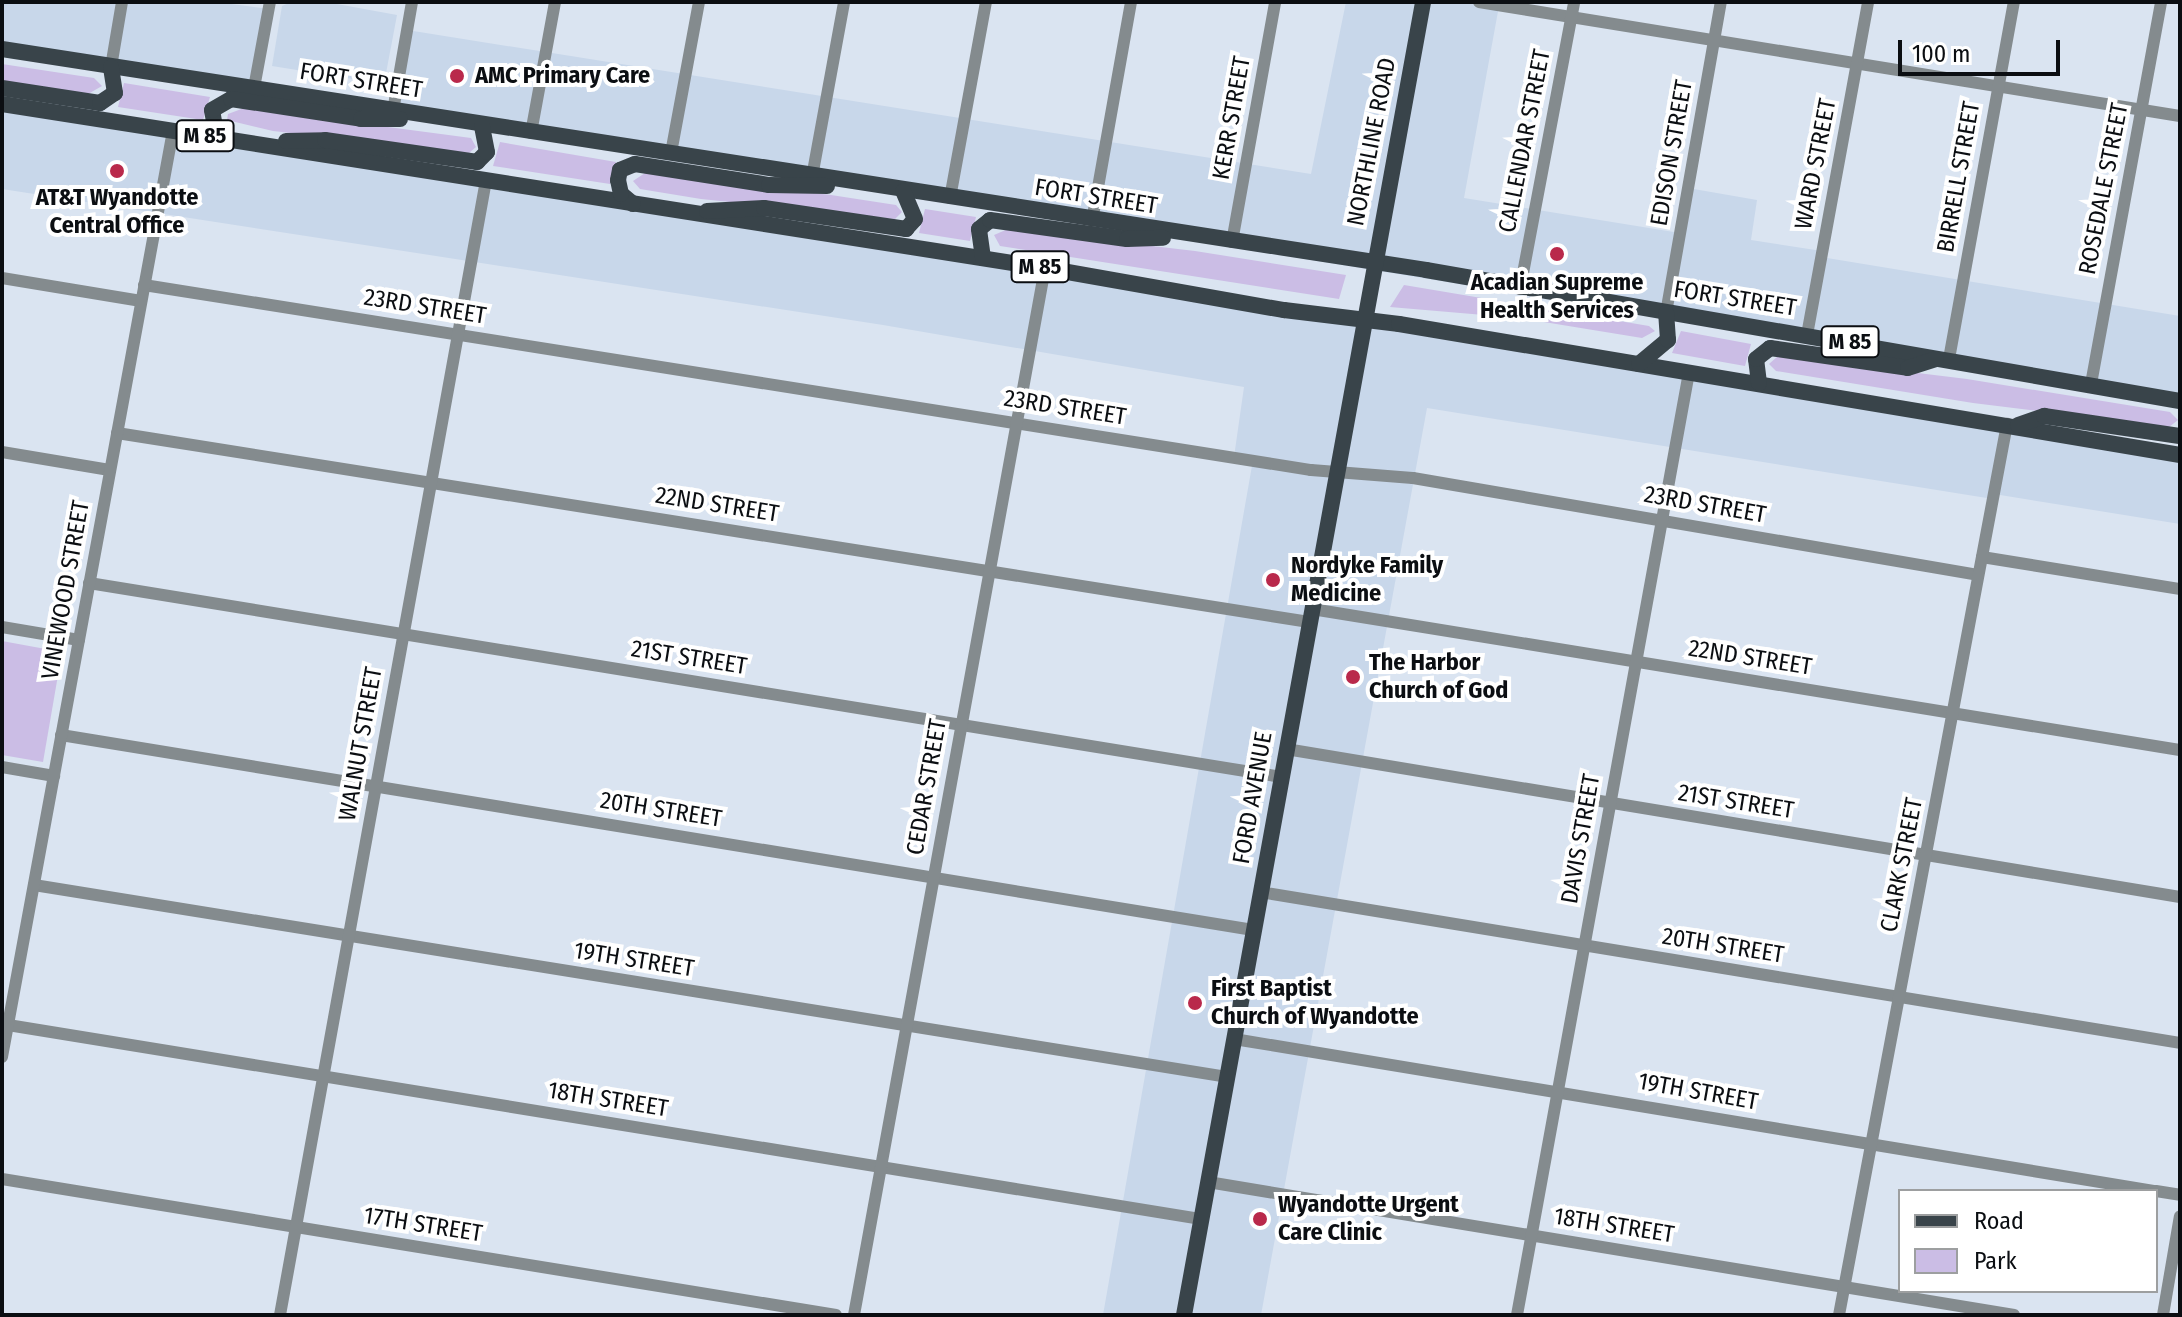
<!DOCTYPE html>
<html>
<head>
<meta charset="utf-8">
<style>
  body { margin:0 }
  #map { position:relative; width:2182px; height:1317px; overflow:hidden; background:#dae4f1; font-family:"Fira Sans Condensed",sans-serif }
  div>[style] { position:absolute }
  .built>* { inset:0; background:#c8d7ea }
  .green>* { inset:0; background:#cbbde5 }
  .minor>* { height:12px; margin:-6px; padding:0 6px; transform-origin:6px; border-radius:6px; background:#848b8e }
  .major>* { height:16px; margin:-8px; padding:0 8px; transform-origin:8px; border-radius:8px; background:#39444a }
  .dots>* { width:22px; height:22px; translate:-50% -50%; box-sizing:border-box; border:4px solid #fff; border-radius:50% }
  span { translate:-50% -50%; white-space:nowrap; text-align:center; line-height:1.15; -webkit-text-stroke:8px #fff; paint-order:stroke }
  .shield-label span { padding:2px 6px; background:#fff; border:2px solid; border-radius:6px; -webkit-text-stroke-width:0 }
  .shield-label { font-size:22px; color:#0b0e12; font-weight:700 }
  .poi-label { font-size:24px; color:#0b0e12; font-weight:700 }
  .left { translate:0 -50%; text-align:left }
  .street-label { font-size:24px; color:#0b0e12 }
  .frame { position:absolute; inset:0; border:4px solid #0b0e12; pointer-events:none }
  .legend { position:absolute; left:1898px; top:1189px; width:260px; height:104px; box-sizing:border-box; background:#fff; border:2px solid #9d9fa0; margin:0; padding:10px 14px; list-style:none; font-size:24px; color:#0b0e12 }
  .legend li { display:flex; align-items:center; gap:16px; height:40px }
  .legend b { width:40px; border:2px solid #9d9fa0 }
  .scale { position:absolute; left:1898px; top:40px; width:162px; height:36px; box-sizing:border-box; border:4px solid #0b0e12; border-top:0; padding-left:10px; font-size:24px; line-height:28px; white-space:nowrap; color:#0b0e12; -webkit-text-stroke:6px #fff; paint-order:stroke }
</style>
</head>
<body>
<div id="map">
  <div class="built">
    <div style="clip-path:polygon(2px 2px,216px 2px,269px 9px,254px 88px,2px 49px)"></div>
    <div style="clip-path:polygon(291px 2px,326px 2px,397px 15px,384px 84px,272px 66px,282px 6px)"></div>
    <div style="clip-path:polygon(1346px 2px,1504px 2px,1499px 6px,1464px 198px,1680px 233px,1688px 188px,1757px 200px,1751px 240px,1822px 251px,1821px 257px,2180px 316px,2180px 401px,393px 111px,407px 30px,1311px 174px)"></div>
    <div style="clip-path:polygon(2px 104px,2180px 454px,2180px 524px,1994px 494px,1993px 499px,1427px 408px,1261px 1315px,1103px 1315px,1253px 460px,1234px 457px,1244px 387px,883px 325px,2px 189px)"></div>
  </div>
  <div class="green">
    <div style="clip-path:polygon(2px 64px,94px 78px,102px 86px,88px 94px,2px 83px)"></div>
    <div style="clip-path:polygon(124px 83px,210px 97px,203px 120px,118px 107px)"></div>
    <div style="clip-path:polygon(244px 108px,471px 138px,476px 147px,469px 153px,273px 131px,227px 120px,228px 114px)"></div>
    <div style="clip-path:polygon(500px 142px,616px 162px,610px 184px,493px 166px)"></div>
    <div style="clip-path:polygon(645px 173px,831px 195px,896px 205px,902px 212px,895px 219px,701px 199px,640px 189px,633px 181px)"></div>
    <div style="clip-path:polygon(925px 209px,976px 217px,970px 241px,919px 233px)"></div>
    <div style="clip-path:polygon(1008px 229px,1195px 251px,1346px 275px,1339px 299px,1000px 246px,994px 235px)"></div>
    <div style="clip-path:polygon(1404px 285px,1649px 326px,1655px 331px,1642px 338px,1519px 318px,1390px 307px)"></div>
    <div style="clip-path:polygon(1681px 331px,1751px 344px,1745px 366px,1672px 353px)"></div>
    <div style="clip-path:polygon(1778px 356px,1967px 379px,2170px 412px,2178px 420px,2169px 427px,1973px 403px,1776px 371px,1769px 364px)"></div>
    <div style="clip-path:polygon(2px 641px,62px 652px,43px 762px,2px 755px)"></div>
  </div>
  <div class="minor">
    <div style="left:1479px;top:2px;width:710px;rotate:9.24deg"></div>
    <div style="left:111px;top:67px;width:66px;rotate:-80.4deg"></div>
    <div style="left:254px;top:88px;width:87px;rotate:-79.5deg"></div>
    <div style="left:393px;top:111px;width:111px;rotate:-80.1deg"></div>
    <div style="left:531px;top:133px;width:133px;rotate:-79.6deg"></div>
    <div style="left:671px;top:153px;width:154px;rotate:-79.5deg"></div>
    <div style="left:812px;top:177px;width:178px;rotate:-79.6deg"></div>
    <div style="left:950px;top:198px;width:199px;rotate:-79.6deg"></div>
    <div style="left:1092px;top:221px;width:222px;rotate:-79.9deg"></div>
    <div style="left:1232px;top:242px;width:244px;rotate:-79.8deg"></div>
    <div style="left:2px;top:278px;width:141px;rotate:9.4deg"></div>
    <div style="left:144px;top:285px;width:1182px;rotate:9.01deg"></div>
    <div style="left:1311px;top:470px;width:102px;rotate:4.5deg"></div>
    <div style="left:1413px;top:478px;width:573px;rotate:9.74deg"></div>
    <div style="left:1520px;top:289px;width:292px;rotate:-79.3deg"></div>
    <div style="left:1666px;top:313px;width:316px;rotate:-80deg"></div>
    <div style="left:1807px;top:335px;width:339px;rotate:-79.6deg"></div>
    <div style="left:1949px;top:359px;width:363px;rotate:-79.7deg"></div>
    <div style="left:2091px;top:384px;width:388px;rotate:-79.6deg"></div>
    <div style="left:117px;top:433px;width:1207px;rotate:9.01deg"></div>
    <div style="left:2px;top:452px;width:109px;rotate:9.5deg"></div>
    <div style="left:1982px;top:557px;width:201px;rotate:9.2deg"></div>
    <div style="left:89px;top:583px;width:1208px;rotate:9.24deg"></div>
    <div style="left:1312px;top:609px;width:879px;rotate:9.23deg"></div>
    <div style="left:2px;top:627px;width:78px;rotate:9.6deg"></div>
    <div style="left:61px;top:735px;width:1208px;rotate:9.29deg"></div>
    <div style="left:1286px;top:749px;width:906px;rotate:9.4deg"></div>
    <div style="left:2px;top:767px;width:53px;rotate:9.8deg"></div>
    <div style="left:34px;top:885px;width:1208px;rotate:9.14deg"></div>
    <div style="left:1260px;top:892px;width:932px;rotate:9.32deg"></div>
    <div style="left:8px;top:1025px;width:1209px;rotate:9.24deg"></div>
    <div style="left:1234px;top:1039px;width:932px;rotate:9.38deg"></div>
    <div style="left:2px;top:1057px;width:942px;rotate:-79.54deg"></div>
    <div style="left:2px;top:1179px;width:845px;rotate:9.26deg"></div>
    <div style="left:1208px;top:1182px;width:817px;rotate:9.37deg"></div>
    <div style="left:2156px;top:1191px;width:24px;rotate:9deg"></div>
    <div style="left:280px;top:1315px;width:1154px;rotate:-79.71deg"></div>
    <div style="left:854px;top:1315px;width:1064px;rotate:-79.66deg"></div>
    <div style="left:1517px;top:1315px;width:959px;rotate:-79.66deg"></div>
    <div style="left:1839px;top:1315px;width:907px;rotate:-79.32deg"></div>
    <div style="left:2163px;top:1315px;width:100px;rotate:-80.3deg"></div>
  </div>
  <div class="major">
    <div style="left:2px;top:49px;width:1441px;rotate:8.82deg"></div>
    <div style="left:1426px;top:270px;width:765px;rotate:9.86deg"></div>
    <div style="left:2px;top:88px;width:99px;rotate:8.7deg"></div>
    <div style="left:100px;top:103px;width:18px;rotate:-34deg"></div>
    <div style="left:115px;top:93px;width:26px;rotate:-99deg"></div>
    <div style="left:2px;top:104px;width:1056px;rotate:8.94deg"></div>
    <div style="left:1045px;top:268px;width:243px;rotate:10deg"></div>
    <div style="left:1284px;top:310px;width:116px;rotate:6.9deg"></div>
    <div style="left:1399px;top:324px;width:792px;rotate:9.52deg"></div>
    <div style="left:225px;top:139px;width:16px;rotate:-130deg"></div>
    <div style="left:215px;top:127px;width:17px;rotate:-100deg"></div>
    <div style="left:212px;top:110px;width:22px;rotate:-30deg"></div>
    <div style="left:231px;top:99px;width:132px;rotate:8.7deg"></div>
    <div style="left:361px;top:119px;width:39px"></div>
    <div style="left:286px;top:141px;width:39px;rotate:-1deg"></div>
    <div style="left:325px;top:140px;width:154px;rotate:8.2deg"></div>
    <div style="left:477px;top:162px;width:14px;rotate:-45deg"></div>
    <div style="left:487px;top:152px;width:26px;rotate:-101deg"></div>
    <div style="left:633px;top:204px;width:16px;rotate:-140deg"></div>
    <div style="left:621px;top:194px;width:14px;rotate:-102deg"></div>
    <div style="left:618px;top:180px;width:10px;rotate:-79deg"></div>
    <div style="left:620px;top:170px;width:16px;rotate:-22deg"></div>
    <div style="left:635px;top:164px;width:136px;rotate:8.9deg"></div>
    <div style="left:769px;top:185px;width:58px;rotate:1deg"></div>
    <div style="left:707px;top:211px;width:57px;rotate:-3deg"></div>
    <div style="left:764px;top:208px;width:144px;rotate:8.4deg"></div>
    <div style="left:906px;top:229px;width:13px;rotate:-48deg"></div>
    <div style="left:915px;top:219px;width:30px;rotate:-113deg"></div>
    <div style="left:983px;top:258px;width:29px;rotate:-98deg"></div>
    <div style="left:979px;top:229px;width:14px;rotate:-39deg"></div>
    <div style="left:990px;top:220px;width:138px;rotate:7.9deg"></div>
    <div style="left:1127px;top:239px;width:36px;rotate:-2deg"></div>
    <div style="left:1639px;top:364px;width:38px;rotate:-40deg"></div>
    <div style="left:1668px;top:340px;width:27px;rotate:-94deg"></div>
    <div style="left:1759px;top:383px;width:24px;rotate:-97deg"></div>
    <div style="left:1756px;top:359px;width:18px;rotate:-38deg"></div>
    <div style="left:1770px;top:348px;width:139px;rotate:8.2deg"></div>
    <div style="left:1908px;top:368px;width:29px;rotate:-18deg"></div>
    <div style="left:2018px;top:425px;width:28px;rotate:-19deg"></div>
    <div style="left:2044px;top:416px;width:137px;rotate:8.4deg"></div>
    <div style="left:1184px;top:1315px;width:1335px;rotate:-79.68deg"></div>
  </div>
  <div class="dots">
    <div style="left:457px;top:76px;background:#b9294b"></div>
    <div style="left:117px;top:171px;background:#b9294b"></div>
    <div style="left:1557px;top:254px;background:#b9294b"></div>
    <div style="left:1273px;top:580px;background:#b9294b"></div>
    <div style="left:1353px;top:677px;background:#b9294b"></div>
    <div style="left:1195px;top:1003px;background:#b9294b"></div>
    <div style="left:1260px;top:1219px;background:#b9294b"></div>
  </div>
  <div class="shield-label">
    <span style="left:205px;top:136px">M 85</span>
    <span style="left:1040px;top:267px">M 85</span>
    <span style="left:1850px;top:342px">M 85</span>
  </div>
  <div class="poi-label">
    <span class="left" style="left:475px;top:76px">AMC Primary Care</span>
    <span style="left:117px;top:212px">AT&amp;T Wyandotte<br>Central Office</span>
    <span style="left:1557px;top:297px">Acadian Supreme<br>Health Services</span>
    <span class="left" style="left:1291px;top:580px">Nordyke Family<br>Medicine</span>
    <span class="left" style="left:1369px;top:677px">The Harbor<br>Church of God</span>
    <span class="left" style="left:1211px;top:1003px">First Baptist<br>Church of Wyandotte</span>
    <span class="left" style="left:1278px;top:1219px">Wyandotte Urgent<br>Care Clinic</span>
  </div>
  <div class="street-label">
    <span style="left:361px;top:81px;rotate:9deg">FORT STREET</span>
    <span style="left:1232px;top:118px;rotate:-80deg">KERR STREET</span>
    <span style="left:1525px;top:141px;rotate:-79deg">CALLENDAR STREET</span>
    <span style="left:1372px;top:142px;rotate:-79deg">NORTHLINE ROAD</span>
    <span style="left:1672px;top:153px;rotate:-80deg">EDISON STREET</span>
    <span style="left:1816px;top:164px;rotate:-79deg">WARD STREET</span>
    <span style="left:1959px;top:177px;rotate:-80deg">BIRRELL STREET</span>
    <span style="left:2104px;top:189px;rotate:-79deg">ROSEDALE STREET</span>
    <span style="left:1096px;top:197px;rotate:9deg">FORT STREET</span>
    <span style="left:1735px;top:299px;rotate:9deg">FORT STREET</span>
    <span style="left:425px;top:307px;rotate:9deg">23RD STREET</span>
    <span style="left:1065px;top:408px;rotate:9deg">23RD STREET</span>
    <span style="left:717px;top:505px;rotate:9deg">22ND STREET</span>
    <span style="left:1705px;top:505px;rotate:10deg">23RD STREET</span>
    <span style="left:66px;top:590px;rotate:-80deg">VINEWOOD STREET</span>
    <span style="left:689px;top:658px;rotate:9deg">21ST STREET</span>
    <span style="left:1750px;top:658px;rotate:9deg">22ND STREET</span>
    <span style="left:361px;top:744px;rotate:-80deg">WALNUT STREET</span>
    <span style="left:927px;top:787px;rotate:-80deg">CEDAR STREET</span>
    <span style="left:1253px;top:798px;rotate:-80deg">FORD AVENUE</span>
    <span style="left:1736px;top:802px;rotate:9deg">21ST STREET</span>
    <span style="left:661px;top:810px;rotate:9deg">20TH STREET</span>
    <span style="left:1581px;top:839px;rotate:-80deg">DAVIS STREET</span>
    <span style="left:1902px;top:865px;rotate:-79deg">CLARK STREET</span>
    <span style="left:1723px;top:946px;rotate:9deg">20TH STREET</span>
    <span style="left:634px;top:960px;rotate:9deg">19TH STREET</span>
    <span style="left:1698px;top:1092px;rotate:10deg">19TH STREET</span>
    <span style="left:608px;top:1100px;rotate:9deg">18TH STREET</span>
    <span style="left:423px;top:1225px;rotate:9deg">17TH STREET</span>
    <span style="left:1614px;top:1226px;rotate:9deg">18TH STREET</span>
  </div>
  <div class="frame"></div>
  <ul class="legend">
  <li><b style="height:10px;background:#39444a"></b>Road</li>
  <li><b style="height:22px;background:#cbbde5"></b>Park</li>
  </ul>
  <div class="scale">100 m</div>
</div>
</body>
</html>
